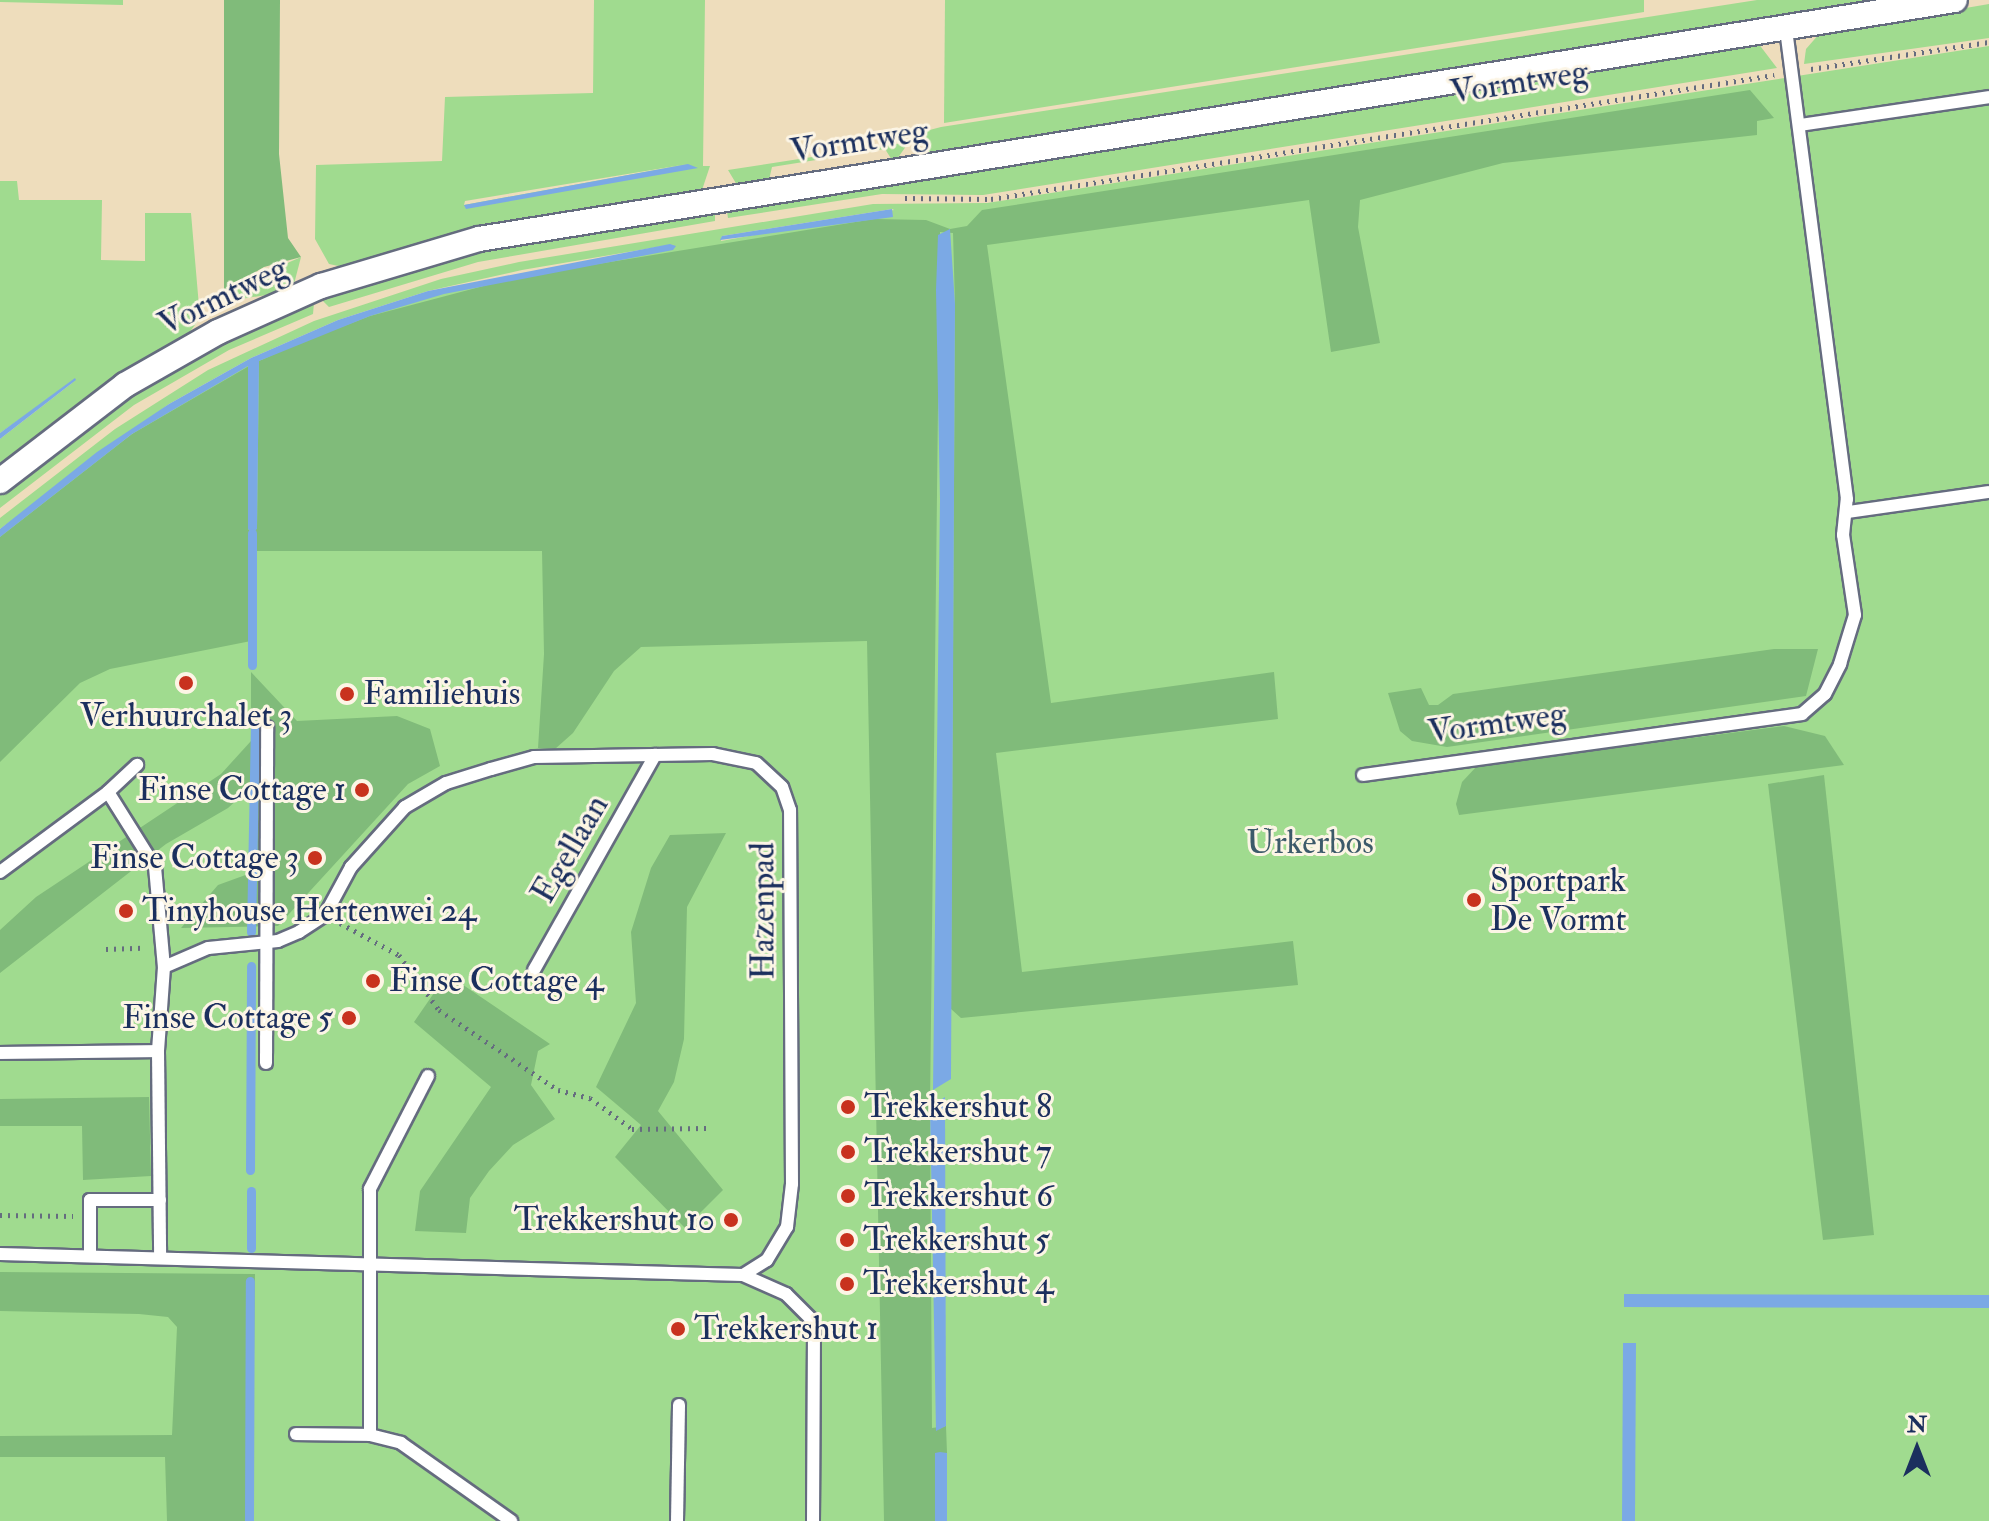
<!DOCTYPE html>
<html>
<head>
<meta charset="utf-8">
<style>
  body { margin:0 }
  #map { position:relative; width:1989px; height:1521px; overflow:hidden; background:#eeddbc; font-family:"IM FELL Double Pica",serif }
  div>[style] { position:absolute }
  .green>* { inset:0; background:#a0db8f }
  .forest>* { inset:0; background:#80bb7a }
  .water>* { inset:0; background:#7ba9e5 }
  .stream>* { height:9px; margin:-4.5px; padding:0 4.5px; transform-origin:4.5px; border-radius:4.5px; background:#7ba9e5 }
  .path>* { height:5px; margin-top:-2.5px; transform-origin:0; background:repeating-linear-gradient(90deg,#656c7f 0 2px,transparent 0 8px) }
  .roads { filter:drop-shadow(2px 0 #656c7f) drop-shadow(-2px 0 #656c7f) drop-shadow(0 2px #656c7f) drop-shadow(0 -2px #656c7f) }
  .service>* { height:12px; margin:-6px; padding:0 6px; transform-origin:6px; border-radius:6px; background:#fff }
  .minor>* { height:24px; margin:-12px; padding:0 12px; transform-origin:12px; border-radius:12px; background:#fff }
  .dots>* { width:22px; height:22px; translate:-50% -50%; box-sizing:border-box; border:4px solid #fcf5e5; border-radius:50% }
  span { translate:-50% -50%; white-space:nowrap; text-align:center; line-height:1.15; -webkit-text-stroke:6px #fcf5e5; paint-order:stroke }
  .street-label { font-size:34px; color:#1b2f5e }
  .poi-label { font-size:34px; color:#1b2f5e }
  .left { translate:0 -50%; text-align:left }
  .right { translate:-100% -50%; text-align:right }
  .park-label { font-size:34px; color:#3c5a6a }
  .north { position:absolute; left:1877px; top:1409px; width:80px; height:80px; -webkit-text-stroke:6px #fcf5e5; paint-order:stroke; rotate:0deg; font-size:22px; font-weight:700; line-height:32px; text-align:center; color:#1b2f5e }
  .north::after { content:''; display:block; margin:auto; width:28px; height:36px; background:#1b2f5e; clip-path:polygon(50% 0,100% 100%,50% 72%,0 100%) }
</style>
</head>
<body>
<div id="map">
  <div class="green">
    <div style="clip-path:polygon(0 0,123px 0,123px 5px,0 2px)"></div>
    <div style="clip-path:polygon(evenodd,594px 0,705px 0,703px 166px,710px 166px,702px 190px,558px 214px,343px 267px,329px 264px,315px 239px,316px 165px,442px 161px,445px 97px,593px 93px,594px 0,688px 164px,464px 205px,465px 201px,688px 164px)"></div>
    <div style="clip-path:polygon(945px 0,1644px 0,1644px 12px,944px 123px)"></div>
    <div style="clip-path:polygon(1757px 0,1895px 0,957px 150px,930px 153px,923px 142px,922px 132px,941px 127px)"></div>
    <div style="clip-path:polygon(1989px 4px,1989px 38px,1804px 64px,1806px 49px,1820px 33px)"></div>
    <div style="clip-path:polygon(1758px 43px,1777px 68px,983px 195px,882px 194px,728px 218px,726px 205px)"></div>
    <div style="clip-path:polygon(evenodd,1989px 46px,1989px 1521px,0 1521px,0 531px,144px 425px,252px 360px,426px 294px,675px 244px,522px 270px,428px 291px,338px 320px,251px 358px,169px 404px,0 529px,0 518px,115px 429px,208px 370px,314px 321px,441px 279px,519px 262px,873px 204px,987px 203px,1989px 46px,892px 209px,894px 210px,721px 241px,722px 236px,892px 209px)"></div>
    <div style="clip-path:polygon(909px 142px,897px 159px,892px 160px,885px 149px,772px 167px,769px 180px,737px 185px,728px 170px)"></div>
    <div style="clip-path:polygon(0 181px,17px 181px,19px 200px,102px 200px,101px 260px,145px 261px,145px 213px,191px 213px,200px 318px,189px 333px,91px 395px,0 468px,0 439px,76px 380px,0 433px)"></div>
    <div style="clip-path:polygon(715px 208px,715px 221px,478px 262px,329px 307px,322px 300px,387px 275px,489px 248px)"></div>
    <div style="clip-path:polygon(301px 257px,294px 284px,272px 294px,241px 299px,224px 291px)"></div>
    <div style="clip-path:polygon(314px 303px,313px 314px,229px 350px,134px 405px,0 508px,0 493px,106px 411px,185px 362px)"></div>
  </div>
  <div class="forest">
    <div style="clip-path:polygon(224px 0,280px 0,279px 154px,288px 238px,301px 257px,264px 267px,224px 291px)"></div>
    <div style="clip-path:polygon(1750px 90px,1774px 118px,1757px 121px,1757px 135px,1503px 163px,1360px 200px,1358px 227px,1380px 343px,1331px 352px,1309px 200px,987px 245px,1051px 703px,1274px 672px,1278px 719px,996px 753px,1022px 972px,1293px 941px,1298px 985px,961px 1018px,951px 1009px,955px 304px,953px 233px,940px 232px,930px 1107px,932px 1428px,946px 1426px,947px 1453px,935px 1454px,935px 1521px,884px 1521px,867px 641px,641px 647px,614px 671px,573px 733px,555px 749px,538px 748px,544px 654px,542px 551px,252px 551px,251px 641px,110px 669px,80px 683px,0 762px,0 537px,132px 434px,249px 366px,248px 529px,252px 533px,257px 528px,259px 361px,302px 342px,370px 316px,518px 277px,874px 219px,926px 220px,950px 229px,967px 226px,982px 210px)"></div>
    <div style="clip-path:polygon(1774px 649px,1818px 649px,1806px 696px,1447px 747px,1412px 741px,1400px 731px,1388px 693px,1421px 688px,1429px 705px,1438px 705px,1453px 694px)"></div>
    <div style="clip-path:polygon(251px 672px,297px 721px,397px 716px,430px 729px,440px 766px,408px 784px,278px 926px,181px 928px,218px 885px,251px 873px,250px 788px,228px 808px,166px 844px,0 973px,0 930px,36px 897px,221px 774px,251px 741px)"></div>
    <div style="clip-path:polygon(1784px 726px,1825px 736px,1844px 765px,1459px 815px,1456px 804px,1462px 782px,1477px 766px)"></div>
    <div style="clip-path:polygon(1824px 775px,1874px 1235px,1823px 1240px,1768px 784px)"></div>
    <div style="clip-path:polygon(726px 833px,687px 907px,684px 1039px,674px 1082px,658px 1111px,723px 1190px,685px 1228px,615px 1157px,641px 1125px,596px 1087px,636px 1003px,631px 932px,651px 868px,670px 835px)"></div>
    <div style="clip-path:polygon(447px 974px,550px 1044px,538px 1051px,531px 1085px,555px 1119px,513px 1145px,489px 1171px,470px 1198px,466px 1233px,415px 1231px,420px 1191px,491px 1087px,414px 1022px)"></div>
    <div style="clip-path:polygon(149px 1097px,151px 1176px,83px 1180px,82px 1126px,0 1126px,0 1099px)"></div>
    <div style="clip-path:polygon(0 1272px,255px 1274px,252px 1521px,167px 1521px,165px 1457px,0 1457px,0 1436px,172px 1435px,177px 1327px,168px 1317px,139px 1314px,0 1311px)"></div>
  </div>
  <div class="water">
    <div style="clip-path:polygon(688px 164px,698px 168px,466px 209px,464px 205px)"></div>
    <div style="clip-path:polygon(892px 209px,893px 217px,720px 240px,722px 236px)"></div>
    <div style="clip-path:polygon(950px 229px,955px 304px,951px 1079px,933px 1090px,940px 500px,936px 290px,938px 235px)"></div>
    <div style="clip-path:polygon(670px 244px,676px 246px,673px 250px,444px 294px,370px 316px,259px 361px,257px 529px,252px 533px,248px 529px,248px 366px,132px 434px,0 537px,0 529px,97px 452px,169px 404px,251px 358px,338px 320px,428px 291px)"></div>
    <div style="clip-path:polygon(75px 378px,76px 380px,0 439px,0 433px)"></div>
    <div style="clip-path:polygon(945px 1097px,946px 1426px,936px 1431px,930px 1107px)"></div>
    <div style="clip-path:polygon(1624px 1294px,1989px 1295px,1989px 1308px,1624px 1307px)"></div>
    <div style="clip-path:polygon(1623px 1343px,1636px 1343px,1635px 1521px,1622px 1521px)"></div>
    <div style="clip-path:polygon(940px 1452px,947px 1453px,947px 1521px,935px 1521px,935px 1453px)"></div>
  </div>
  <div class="stream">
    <div style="left:252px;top:533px;width:132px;rotate:90deg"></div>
    <div style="left:251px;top:932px;width:207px;rotate:-88.9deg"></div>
    <div style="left:250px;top:1170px;width:204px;rotate:-89.7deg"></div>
    <div style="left:251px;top:1191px;width:57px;rotate:90deg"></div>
    <div style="left:249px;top:1521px;width:240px;rotate:-89.8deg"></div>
  </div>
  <div class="path">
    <div style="left:1811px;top:69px;width:180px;rotate:-8.6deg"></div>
    <div style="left:905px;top:198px;width:86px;rotate:0.7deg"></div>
    <div style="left:991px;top:199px;width:793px;rotate:-9deg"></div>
    <div style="left:340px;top:923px;width:67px;rotate:28.5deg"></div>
    <div style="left:399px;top:955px;width:68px;rotate:54deg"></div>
    <div style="left:439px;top:1010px;width:143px;rotate:33.9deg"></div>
    <div style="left:558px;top:1090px;width:33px;rotate:14deg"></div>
    <div style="left:590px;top:1098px;width:52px;rotate:36.4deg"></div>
    <div style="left:632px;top:1129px;width:74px;rotate:-0.8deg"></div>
    <div style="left:106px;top:949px;width:36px;rotate:-2deg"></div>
    <div style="left:0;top:1215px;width:73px;rotate:0.8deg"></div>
  </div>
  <div class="roads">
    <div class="service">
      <div style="left:1800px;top:125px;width:191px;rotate:-8.4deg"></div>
      <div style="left:1848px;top:512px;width:142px;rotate:-8.1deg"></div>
      <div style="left:1363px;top:775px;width:443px;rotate:-7.9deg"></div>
      <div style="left:1802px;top:714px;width:30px;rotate:-41deg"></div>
      <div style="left:1825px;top:694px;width:34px;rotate:-63deg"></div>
      <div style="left:1840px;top:664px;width:51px;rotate:-73deg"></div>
      <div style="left:1855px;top:615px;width:81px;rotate:-98.5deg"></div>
      <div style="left:1843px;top:535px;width:36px;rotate:-84deg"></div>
      <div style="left:1847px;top:499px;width:476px;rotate:-97.4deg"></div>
      <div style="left:108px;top:792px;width:40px;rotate:-43deg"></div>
      <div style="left:0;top:872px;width:134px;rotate:-36.5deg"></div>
      <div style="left:108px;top:792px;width:89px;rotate:57.9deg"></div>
      <div style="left:155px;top:867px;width:100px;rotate:84.9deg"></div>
      <div style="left:534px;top:970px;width:247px;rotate:-60.6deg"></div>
      <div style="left:0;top:1053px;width:158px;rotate:-0.7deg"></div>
      <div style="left:266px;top:1063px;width:336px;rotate:-89.8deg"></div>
      <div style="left:428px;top:1076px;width:127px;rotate:117.2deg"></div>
      <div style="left:370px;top:1189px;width:246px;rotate:90deg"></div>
      <div style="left:370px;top:1435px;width:32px;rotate:14deg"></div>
      <div style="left:401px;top:1443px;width:135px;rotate:35.3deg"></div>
      <div style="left:0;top:1254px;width:743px;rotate:1.62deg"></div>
      <div style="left:743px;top:1275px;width:28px;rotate:-32deg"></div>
      <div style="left:767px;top:1260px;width:39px;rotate:-59deg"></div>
      <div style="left:787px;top:1227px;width:43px;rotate:-83.4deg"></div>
      <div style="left:792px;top:1184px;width:374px;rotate:-90.3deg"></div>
      <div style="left:790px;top:810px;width:24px;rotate:-109deg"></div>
      <div style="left:782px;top:787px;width:35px;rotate:-137deg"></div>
      <div style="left:756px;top:763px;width:44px;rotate:-168.2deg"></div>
      <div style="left:713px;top:754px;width:179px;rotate:179deg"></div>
      <div style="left:534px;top:757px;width:45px;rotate:164.4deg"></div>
      <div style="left:491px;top:769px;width:47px;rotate:162.7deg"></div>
      <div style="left:446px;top:783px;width:48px;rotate:149.7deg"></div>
      <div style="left:405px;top:807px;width:81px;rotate:132deg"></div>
      <div style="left:351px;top:867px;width:55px;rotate:118.4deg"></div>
      <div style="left:325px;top:915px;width:31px;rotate:147deg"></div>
      <div style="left:299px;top:932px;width:23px;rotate:157deg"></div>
      <div style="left:278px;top:941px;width:70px;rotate:174.3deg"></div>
      <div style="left:208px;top:948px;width:48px;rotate:156.6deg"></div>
      <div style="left:164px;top:967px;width:84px;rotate:94.1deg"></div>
      <div style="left:158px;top:1051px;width:207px;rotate:89.4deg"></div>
      <div style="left:90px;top:1255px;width:55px;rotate:-90deg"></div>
      <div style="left:90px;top:1200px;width:70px"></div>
      <div style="left:743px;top:1275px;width:47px;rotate:23.8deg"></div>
      <div style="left:786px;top:1294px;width:34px;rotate:45deg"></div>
      <div style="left:810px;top:1318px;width:14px;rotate:73deg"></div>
      <div style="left:814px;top:1331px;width:190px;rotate:90.3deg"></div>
      <div style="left:296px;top:1434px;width:74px;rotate:0.8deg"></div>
      <div style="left:677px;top:1521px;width:116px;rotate:-89deg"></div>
    </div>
    <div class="minor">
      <div style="left:0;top:481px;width:158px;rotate:-37.5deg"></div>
      <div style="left:125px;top:385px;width:107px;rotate:-29.7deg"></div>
      <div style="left:218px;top:332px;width:113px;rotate:-24.1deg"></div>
      <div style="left:321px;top:286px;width:165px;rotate:-16.6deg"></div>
      <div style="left:479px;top:239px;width:1495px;rotate:-9.2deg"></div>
    </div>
  </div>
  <div class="dots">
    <div style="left:186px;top:683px;background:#c8321e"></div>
    <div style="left:347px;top:694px;background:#c8321e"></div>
    <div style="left:362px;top:790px;background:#c8321e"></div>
    <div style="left:315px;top:858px;background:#c8321e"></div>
    <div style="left:1474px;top:900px;background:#c8321e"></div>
    <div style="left:126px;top:911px;background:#c8321e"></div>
    <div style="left:373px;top:981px;background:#c8321e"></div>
    <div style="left:349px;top:1018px;background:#c8321e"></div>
    <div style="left:848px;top:1107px;background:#c8321e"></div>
    <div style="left:848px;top:1152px;background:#c8321e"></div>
    <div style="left:848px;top:1196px;background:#c8321e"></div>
    <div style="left:731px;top:1220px;background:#c8321e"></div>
    <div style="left:847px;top:1240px;background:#c8321e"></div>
    <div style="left:847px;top:1284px;background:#c8321e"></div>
    <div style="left:678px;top:1329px;background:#c8321e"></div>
  </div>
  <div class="street-label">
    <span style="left:1519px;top:82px;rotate:-9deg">Vormtweg</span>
    <span style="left:859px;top:141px;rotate:-9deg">Vormtweg</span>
    <span style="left:223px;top:296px;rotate:-26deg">Vormtweg</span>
    <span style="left:1497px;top:723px;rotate:-8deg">Vormtweg</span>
    <span style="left:570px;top:849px;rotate:-60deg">Egellaan</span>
    <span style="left:763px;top:911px;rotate:-90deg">Hazenpad</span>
  </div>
  <div class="poi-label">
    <span class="left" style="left:363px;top:694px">Familiehuis</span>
    <span style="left:186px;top:716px">Verhuurchalet 3</span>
    <span class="right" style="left:346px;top:790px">Finse Cottage 1</span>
    <span class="right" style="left:299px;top:858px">Finse Cottage 3</span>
    <span class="left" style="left:1490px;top:900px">Sportpark<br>De Vormt</span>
    <span class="left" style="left:142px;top:911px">Tinyhouse Hertenwei 24</span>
    <span class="left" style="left:389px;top:981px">Finse Cottage 4</span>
    <span class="right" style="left:333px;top:1018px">Finse Cottage 5</span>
    <span class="left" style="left:864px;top:1107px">Trekkershut 8</span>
    <span class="left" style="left:864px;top:1152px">Trekkershut 7</span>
    <span class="left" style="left:864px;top:1196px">Trekkershut 6</span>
    <span class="right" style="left:715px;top:1220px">Trekkershut 10</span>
    <span class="left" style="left:863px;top:1240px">Trekkershut 5</span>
    <span class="left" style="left:863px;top:1284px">Trekkershut 4</span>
    <span class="left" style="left:694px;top:1329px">Trekkershut 1</span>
  </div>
  <div class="park-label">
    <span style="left:1310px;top:843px">Urkerbos</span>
  </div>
  <div class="north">N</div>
</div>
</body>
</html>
